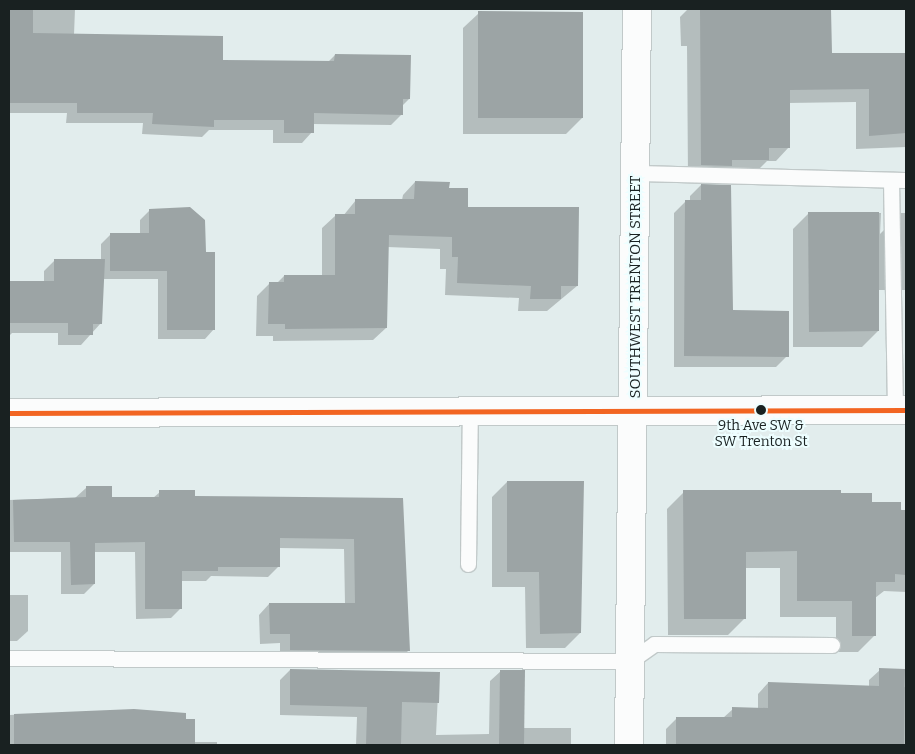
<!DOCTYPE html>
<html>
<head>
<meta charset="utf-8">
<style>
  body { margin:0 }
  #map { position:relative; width:915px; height:754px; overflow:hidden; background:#e2eded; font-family:Bitter,serif }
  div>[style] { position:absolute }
  .shadow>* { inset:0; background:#0003 }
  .building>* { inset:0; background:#9ca4a5 }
  .roads { filter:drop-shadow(1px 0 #c1c9c9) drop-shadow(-1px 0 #c1c9c9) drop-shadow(0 1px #c1c9c9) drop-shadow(0 -1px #c1c9c9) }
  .lane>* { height:15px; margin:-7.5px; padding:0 7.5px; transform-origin:7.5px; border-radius:7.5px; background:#fbfcfc }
  .street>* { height:28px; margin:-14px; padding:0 14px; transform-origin:14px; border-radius:14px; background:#fbfcfc }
  .secondary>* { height:28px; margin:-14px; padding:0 14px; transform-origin:14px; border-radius:14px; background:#fbfcfc }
  .bus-1>* { height:5px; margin:-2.5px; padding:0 2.5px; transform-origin:2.5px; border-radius:2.5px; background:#f26522 }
  .dots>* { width:14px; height:14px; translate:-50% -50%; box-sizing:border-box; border:2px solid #edfeff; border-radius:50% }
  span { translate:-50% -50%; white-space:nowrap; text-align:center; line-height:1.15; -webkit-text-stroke:4px #edfeff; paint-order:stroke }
  .bus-label { font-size:14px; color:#192121 }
  .street-label { font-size:15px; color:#192121 }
  .frame { position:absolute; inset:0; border:10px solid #192121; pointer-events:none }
</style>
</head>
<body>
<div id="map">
  <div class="shadow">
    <div style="clip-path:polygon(9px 9px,75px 9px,74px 35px,221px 61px,328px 62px,335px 55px,409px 99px,402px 106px,402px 114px,391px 125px,312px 124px,312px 132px,302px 143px,273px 143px,273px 130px,209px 130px,202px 137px,142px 134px,143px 123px,66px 123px,67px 113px,9px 113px)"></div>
    <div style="clip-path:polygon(688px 9px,830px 9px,831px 54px,906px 53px,906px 147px,856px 149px,856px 102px,788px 103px,789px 147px,776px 161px,767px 161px,755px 173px,688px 178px,687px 46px,681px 46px,680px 17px)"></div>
    <div style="clip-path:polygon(479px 13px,582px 118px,566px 134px,463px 134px,463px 28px)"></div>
    <div style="clip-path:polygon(415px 182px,448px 189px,467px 208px,577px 286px,547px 311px,518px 311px,519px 298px,445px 295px,446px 269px,440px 269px,440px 249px,387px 247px,386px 328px,373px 340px,273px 341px,273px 336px,256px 336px,257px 296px,270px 283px,277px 283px,284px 276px,322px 276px,322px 228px,335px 216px,343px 216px,356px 200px,402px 200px,403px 195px)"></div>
    <div style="clip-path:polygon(701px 185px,732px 311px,787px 356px,776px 367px,674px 367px,674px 213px,685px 202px,690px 202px,690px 196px)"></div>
    <div style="clip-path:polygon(150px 210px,205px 253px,214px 329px,205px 339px,158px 339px,158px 279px,103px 279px,101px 323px,81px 345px,58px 345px,58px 333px,12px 333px,9px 336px,9px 282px,44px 282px,44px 271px,55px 260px,101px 260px,101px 244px,110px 235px,140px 235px,140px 220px)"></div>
    <div style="clip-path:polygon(809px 213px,881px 213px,880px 234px,901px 213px,906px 213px,906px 290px,879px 290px,878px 331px,862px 347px,793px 347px,793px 229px)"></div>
    <div style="clip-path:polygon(507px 482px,580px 633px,565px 648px,526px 648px,525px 587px,492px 587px,492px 497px)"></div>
    <div style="clip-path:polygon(86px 488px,111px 498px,153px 498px,160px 492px,194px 497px,402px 499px,409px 650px,399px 660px,280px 660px,280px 643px,260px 644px,259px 615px,269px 604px,345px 604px,344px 549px,279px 548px,278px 567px,268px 577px,211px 576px,206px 581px,181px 581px,181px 608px,171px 618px,136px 619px,135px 552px,94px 552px,94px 584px,84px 594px,61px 594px,61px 552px,9px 552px,9px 500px,75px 498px)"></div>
    <div style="clip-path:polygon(684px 492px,840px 494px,906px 511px,906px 592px,884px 591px,875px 598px,875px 635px,858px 652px,836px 652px,836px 617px,780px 617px,780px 568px,745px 568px,745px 618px,728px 635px,668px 635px,667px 509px)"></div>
    <div style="clip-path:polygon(9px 595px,28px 595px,28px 631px,17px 641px,9px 641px)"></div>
    <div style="clip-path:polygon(290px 670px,439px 674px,436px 735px,489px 734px,490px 681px,501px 671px,523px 728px,571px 728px,571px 745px,356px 745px,357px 717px,280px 715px,280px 680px)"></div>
    <div style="clip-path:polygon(880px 670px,906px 688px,906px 745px,666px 745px,666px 729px,677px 718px,723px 718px,733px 709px,758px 709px,758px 694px,768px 683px,869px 687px,869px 680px)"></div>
    <div style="clip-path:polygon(134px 710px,185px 720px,194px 742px,217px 742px,217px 745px,9px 745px,9px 715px)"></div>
  </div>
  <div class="building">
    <div style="clip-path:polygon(9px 9px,33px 9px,33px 33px,223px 36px,223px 60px,334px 61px,335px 54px,411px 55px,410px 99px,403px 99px,403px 115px,314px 113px,314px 133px,284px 133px,284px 120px,214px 120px,214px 127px,152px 124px,153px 113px,77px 113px,77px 103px,9px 103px)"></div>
    <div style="clip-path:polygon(700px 9px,831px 9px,832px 53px,906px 53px,906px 133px,869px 136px,869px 89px,790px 90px,790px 148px,769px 148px,769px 160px,732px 160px,732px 166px,701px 165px)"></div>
    <div style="clip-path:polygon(478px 11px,583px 12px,583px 118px,478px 118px)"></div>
    <div style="clip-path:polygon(415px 181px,450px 182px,449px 188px,468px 188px,468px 207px,579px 207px,578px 286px,561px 286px,561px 299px,530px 299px,531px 286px,457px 283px,458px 257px,452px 257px,452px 237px,389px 235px,387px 328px,285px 329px,285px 324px,268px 324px,269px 282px,284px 282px,284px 275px,335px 275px,335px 214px,355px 214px,355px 199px,414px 199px)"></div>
    <div style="clip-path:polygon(701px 184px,731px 185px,733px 310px,789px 311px,789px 357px,684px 356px,685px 200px,701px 200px)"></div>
    <div style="clip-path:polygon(190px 207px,205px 220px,206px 252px,215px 252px,215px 330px,167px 330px,167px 271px,110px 271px,110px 233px,149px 233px,149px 209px)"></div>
    <div style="clip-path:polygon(808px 212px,879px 212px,879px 331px,809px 332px)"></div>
    <div style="clip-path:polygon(54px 259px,105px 259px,102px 324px,93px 324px,93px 335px,68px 335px,68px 323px,9px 323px,9px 281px,54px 281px)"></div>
    <div style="clip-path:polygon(507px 481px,584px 481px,581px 633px,540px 634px,539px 572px,507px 572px)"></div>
    <div style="clip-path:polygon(86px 486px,112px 486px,112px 497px,159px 497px,159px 490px,195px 490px,195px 496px,403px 498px,410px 651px,290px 650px,290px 634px,270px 634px,269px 603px,355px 603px,354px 539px,280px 538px,280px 567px,218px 567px,218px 571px,182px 571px,182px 609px,145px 609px,145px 542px,95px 543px,95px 584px,71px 585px,70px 542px,14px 542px,13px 500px,86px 497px)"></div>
    <div style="clip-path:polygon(683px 490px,841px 490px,841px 493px,872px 493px,872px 502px,901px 502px,901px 510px,906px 510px,906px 575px,895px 574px,895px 582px,876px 582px,876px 636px,852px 636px,852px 601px,797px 601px,797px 551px,746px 552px,746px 619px,684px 619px)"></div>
    <div style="clip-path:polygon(879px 668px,905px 669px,904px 745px,676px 745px,676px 717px,732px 717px,732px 707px,768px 708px,768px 682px,879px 686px)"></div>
    <div style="clip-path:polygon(290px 669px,440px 672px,439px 703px,402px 702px,401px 745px,366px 745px,367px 707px,290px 705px)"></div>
    <div style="clip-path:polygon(500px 670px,525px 670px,524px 745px,499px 745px)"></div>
    <div style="clip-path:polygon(134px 709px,186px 713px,186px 719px,195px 719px,195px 745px,14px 745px,14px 714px)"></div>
  </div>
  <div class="roads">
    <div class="lane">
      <div style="left:637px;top:173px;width:269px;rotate:1.5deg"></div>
      <div style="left:891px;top:180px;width:230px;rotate:89deg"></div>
      <div style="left:468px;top:564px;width:153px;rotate:-89.3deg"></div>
      <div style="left:9px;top:658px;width:621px;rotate:0.28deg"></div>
      <div style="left:630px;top:661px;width:29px;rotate:-35deg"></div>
      <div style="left:654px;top:644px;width:178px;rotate:0.3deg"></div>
    </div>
    <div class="street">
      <div style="left:629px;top:745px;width:736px;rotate:-89.38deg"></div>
    </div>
    <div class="secondary">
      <div style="left:9px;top:413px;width:897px;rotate:-0.19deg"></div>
    </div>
  </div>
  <div class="bus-1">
    <div style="left:9px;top:413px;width:897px;rotate:-0.19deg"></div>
  </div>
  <div class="dots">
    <div style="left:761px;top:410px;background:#192121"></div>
  </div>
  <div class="bus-label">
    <span style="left:761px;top:434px">9th Ave SW &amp;<br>SW Trenton St</span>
  </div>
  <div class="street-label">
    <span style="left:636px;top:287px;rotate:-90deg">SOUTHWEST TRENTON STREET</span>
  </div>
  <div class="frame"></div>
</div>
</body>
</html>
